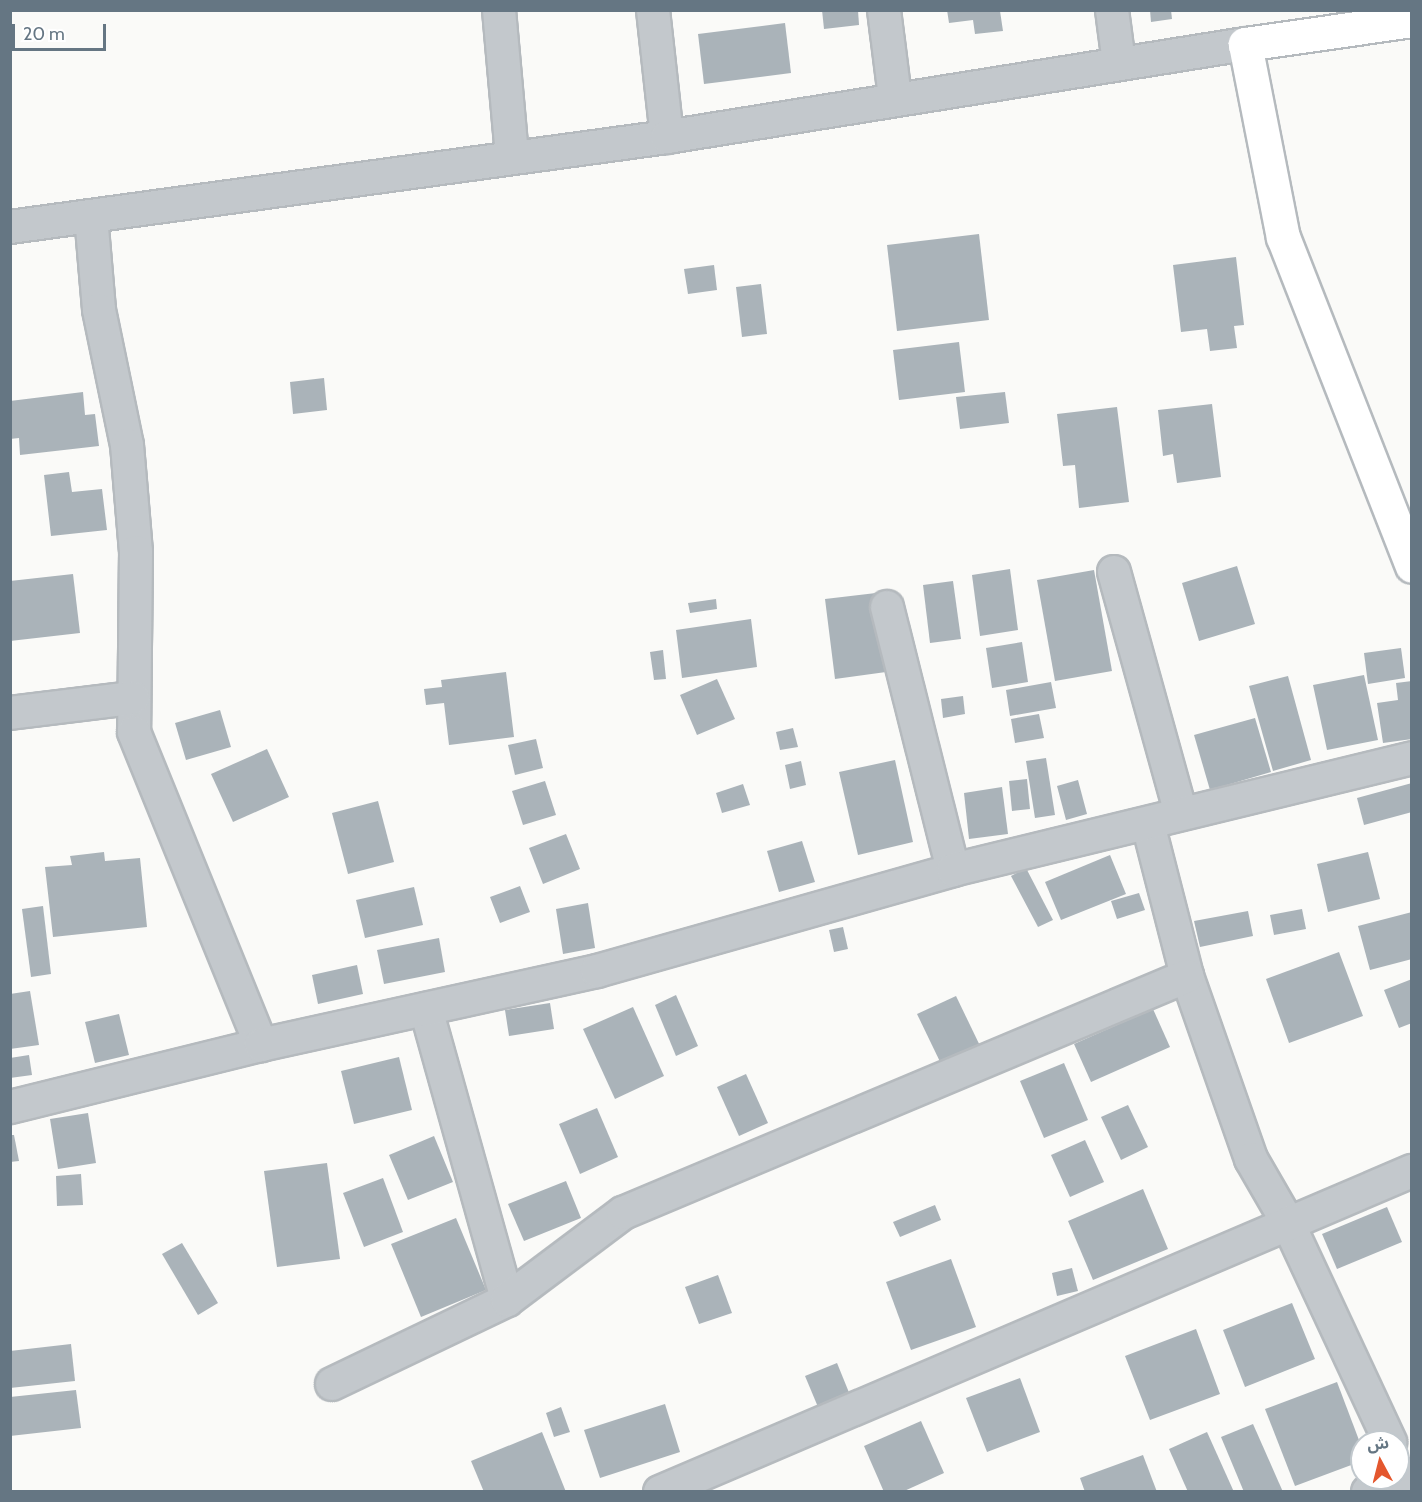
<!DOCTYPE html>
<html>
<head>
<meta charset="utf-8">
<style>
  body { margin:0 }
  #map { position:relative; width:1422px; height:1502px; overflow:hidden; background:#fafaf8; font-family:Cabin,"Noto Sans Arabic",sans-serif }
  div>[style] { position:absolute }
  .building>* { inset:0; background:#aab3b9 }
  .roads { filter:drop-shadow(2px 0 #b5babe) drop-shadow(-2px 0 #b5babe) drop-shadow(0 2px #b5babe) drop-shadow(0 -2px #b5babe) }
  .minor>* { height:32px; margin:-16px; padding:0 16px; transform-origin:16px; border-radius:16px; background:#c3c8cc }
  .major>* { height:33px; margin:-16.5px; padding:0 16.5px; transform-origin:16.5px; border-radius:16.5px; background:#fff }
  span { translate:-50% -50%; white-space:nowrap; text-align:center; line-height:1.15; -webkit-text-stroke:6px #fff; paint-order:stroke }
  .frame { position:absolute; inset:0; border:12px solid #657683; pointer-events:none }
  .north { position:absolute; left:1350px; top:1430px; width:60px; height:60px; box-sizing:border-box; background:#fff; border:2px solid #c1c8cd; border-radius:50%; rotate:353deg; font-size:16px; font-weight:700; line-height:24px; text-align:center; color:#657683 }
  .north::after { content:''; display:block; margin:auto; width:21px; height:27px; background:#e4572e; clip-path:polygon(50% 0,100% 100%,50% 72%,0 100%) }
  .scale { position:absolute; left:12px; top:24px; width:94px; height:27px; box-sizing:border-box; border:3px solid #657683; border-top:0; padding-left:8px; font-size:18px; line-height:21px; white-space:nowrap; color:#657683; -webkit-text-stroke:4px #fff; paint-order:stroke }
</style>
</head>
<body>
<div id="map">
  <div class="building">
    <div style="clip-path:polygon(822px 10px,858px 10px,859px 25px,824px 29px)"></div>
    <div style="clip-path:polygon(947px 10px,1000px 11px,1003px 31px,975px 34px,973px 20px,949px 23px)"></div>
    <div style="clip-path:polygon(1150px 10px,1171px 10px,1172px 19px,1151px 22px)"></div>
    <div style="clip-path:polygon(785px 23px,791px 73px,704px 84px,698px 34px)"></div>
    <div style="clip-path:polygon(979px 234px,989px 320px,897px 331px,887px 245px)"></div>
    <div style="clip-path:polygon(1236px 257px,1244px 325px,1234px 326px,1237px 348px,1210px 351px,1207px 329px,1181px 332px,1173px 265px)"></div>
    <div style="clip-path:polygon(714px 265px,717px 290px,688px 294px,684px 269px)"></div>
    <div style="clip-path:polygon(761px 284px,767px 334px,742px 337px,736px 287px)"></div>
    <div style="clip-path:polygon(959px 342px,965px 392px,899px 400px,893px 350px)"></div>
    <div style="clip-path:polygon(324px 378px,327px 410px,293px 414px,290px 382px)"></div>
    <div style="clip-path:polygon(83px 392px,85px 415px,95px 414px,99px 446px,20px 455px,19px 438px,10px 439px,10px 401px)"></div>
    <div style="clip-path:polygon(1005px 392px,1009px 423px,960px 429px,956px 397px)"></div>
    <div style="clip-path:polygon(1212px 404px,1221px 477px,1177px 483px,1173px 454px,1163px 456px,1158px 410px)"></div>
    <div style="clip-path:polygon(1117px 407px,1129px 502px,1079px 508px,1075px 465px,1063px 466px,1057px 414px)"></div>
    <div style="clip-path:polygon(69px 472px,72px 492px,102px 489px,107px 530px,51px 536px,44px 475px)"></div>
    <div style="clip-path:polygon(1237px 566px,1255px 624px,1199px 641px,1182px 583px)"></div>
    <div style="clip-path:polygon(1010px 569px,1018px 630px,980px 636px,972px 575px)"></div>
    <div style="clip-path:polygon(1094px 570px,1112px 671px,1055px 681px,1037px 580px)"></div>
    <div style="clip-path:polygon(73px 574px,80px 633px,10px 641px,10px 581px)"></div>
    <div style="clip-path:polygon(953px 581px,961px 639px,930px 643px,923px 585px)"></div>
    <div style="clip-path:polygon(876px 593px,886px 672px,835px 679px,825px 599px)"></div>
    <div style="clip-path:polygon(716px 599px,717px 609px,690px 613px,688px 603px)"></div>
    <div style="clip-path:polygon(751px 619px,757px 667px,682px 678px,676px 630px)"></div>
    <div style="clip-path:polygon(1022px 642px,1028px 682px,992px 688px,986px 648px)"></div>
    <div style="clip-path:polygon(1401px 648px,1405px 678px,1368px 684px,1364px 653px)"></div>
    <div style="clip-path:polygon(663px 650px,666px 679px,654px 680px,650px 652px)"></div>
    <div style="clip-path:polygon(506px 672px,514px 737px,449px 745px,444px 703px,426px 705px,424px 689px,442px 687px,441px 680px)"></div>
    <div style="clip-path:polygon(1364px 675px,1378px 740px,1327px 750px,1313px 685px)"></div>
    <div style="clip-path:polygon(1288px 676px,1311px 760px,1273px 771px,1249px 686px)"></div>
    <div style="clip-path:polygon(717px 679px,735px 719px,697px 735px,680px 695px)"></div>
    <div style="clip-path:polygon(1412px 681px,1412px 739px,1383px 743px,1377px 703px,1398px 700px,1396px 683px)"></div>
    <div style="clip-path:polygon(1051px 682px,1056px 708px,1010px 716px,1006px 690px)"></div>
    <div style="clip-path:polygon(963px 696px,965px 714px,943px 718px,941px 699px)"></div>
    <div style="clip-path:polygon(220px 710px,231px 747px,186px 760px,175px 723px)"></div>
    <div style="clip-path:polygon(1039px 714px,1044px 738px,1015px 743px,1011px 719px)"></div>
    <div style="clip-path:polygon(1255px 718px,1271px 772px,1210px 790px,1194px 735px)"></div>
    <div style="clip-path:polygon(793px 728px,798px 747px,780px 750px,776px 732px)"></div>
    <div style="clip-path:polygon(536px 739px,543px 768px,515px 775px,508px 745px)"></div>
    <div style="clip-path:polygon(267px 749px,289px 797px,233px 822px,211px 774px)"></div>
    <div style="clip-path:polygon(1046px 758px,1055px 815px,1035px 818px,1026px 761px)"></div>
    <div style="clip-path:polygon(895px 760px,913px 842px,858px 855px,839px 772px)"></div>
    <div style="clip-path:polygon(801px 761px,806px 785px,790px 789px,785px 765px)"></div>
    <div style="clip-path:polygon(1027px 779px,1030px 809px,1012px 811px,1009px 781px)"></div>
    <div style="clip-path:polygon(1078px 780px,1087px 814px,1066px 820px,1057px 786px)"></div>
    <div style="clip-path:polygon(545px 781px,556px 815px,523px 825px,512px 791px)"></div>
    <div style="clip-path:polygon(1412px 783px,1412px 812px,1364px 825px,1357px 798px)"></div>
    <div style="clip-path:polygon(743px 784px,750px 805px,722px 813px,716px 793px)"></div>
    <div style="clip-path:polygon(1002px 787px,1008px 834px,969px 839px,964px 793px)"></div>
    <div style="clip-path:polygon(378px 801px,394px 862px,348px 874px,332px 813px)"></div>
    <div style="clip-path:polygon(566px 834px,580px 869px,543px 884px,529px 848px)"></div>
    <div style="clip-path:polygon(802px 841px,815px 882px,779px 892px,767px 851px)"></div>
    <div style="clip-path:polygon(104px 852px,105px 861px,140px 858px,147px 927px,53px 937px,45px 867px,72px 865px,70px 856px)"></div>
    <div style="clip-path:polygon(1368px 852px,1380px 899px,1328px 912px,1317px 864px)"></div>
    <div style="clip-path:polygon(1110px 855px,1126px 894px,1061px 920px,1045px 882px)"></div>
    <div style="clip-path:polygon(1026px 868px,1053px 920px,1038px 927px,1011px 876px)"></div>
    <div style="clip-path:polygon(520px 886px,530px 912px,500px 923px,490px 897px)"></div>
    <div style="clip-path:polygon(414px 887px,423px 925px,365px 938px,356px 900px)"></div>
    <div style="clip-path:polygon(1139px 893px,1145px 910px,1117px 919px,1111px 901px)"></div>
    <div style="clip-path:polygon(588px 903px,595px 948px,563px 954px,556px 909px)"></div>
    <div style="clip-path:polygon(43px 906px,51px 974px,31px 977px,22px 909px)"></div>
    <div style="clip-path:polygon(1302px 909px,1306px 929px,1274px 935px,1270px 915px)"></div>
    <div style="clip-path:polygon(1248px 911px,1253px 936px,1200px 947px,1194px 921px)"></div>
    <div style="clip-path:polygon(1412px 912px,1412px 959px,1370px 970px,1358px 926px)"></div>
    <div style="clip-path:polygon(843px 927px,848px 949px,834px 952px,829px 930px)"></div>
    <div style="clip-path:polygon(439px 938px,445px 972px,384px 984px,377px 950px)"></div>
    <div style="clip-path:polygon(1339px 952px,1363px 1016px,1289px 1043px,1266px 979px)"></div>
    <div style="clip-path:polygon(357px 965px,363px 994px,318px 1004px,312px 975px)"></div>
    <div style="clip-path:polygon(1412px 979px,1412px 1023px,1399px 1028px,1384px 990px)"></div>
    <div style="clip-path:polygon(30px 991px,39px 1045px,10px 1049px,10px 994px)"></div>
    <div style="clip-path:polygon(676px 995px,698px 1046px,676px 1056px,655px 1005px)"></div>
    <div style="clip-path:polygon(956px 996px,983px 1052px,944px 1070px,917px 1014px)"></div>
    <div style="clip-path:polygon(550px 1003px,554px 1029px,509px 1036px,505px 1010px)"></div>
    <div style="clip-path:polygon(633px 1007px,664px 1076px,615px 1099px,583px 1029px)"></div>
    <div style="clip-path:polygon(1153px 1009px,1170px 1047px,1091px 1082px,1074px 1044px)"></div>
    <div style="clip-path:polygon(119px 1014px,129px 1055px,95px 1063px,85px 1022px)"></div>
    <div style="clip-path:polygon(29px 1055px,32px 1075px,10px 1078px,10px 1058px)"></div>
    <div style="clip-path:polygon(399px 1057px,412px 1110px,354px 1124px,341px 1071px)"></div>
    <div style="clip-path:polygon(1064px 1063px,1088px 1120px,1044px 1138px,1020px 1081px)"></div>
    <div style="clip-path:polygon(746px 1074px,768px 1123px,739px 1136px,717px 1087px)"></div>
    <div style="clip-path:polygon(1128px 1105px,1148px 1147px,1121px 1160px,1101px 1117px)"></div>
    <div style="clip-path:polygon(597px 1108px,618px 1157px,580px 1174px,559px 1124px)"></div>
    <div style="clip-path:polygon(88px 1113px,96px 1163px,58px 1169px,50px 1119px)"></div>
    <div style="clip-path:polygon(10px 1135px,14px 1135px,19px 1161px,10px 1162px)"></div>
    <div style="clip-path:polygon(434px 1136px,453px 1182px,408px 1200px,389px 1155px)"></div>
    <div style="clip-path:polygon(1085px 1140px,1104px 1182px,1070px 1197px,1051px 1155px)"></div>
    <div style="clip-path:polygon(327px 1163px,340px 1259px,277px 1267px,264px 1171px)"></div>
    <div style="clip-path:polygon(81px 1174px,83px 1205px,57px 1206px,56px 1176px)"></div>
    <div style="clip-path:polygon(383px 1178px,403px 1232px,364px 1247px,343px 1193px)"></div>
    <div style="clip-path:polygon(566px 1181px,581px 1218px,524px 1241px,508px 1204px)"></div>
    <div style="clip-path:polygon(1143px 1189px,1168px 1249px,1093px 1280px,1068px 1221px)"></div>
    <div style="clip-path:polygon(935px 1205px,941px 1220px,900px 1237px,893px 1222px)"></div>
    <div style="clip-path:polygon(1387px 1207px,1402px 1242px,1337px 1269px,1322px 1234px)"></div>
    <div style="clip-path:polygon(456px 1218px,486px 1290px,421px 1317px,391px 1244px)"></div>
    <div style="clip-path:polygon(182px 1243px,218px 1303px,198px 1315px,162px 1254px)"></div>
    <div style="clip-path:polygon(951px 1259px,976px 1327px,911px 1350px,886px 1282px)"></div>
    <div style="clip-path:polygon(1072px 1268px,1078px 1291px,1057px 1296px,1052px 1273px)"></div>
    <div style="clip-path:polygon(718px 1275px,732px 1313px,699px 1324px,685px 1287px)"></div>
    <div style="clip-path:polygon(1292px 1303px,1315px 1359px,1245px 1387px,1223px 1330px)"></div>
    <div style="clip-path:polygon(1196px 1329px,1220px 1394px,1150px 1420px,1125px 1356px)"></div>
    <div style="clip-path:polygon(71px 1344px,75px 1381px,10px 1388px,10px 1351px)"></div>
    <div style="clip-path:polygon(837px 1363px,850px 1395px,818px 1407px,805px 1376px)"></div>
    <div style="clip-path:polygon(1020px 1378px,1040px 1432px,987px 1452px,966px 1398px)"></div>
    <div style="clip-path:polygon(1337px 1382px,1362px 1448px,1362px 1461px,1295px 1486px,1265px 1409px)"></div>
    <div style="clip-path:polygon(76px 1390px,81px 1428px,10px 1436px,10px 1397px)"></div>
    <div style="clip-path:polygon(665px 1404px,680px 1452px,600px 1478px,584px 1430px)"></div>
    <div style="clip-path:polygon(561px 1407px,570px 1432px,554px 1437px,546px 1413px)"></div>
    <div style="clip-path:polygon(921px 1421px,944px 1473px,902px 1492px,884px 1492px,864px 1446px)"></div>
    <div style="clip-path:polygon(1253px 1424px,1283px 1492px,1244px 1492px,1221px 1437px)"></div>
    <div style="clip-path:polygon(542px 1432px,566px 1492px,484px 1492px,471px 1461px)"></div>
    <div style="clip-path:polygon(1207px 1432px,1234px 1492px,1188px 1492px,1169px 1449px)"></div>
    <div style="clip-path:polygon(1143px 1455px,1157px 1492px,1085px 1492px,1080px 1478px)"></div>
  </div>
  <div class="roads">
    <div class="minor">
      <div style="left:499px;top:10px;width:147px;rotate:84.9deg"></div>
      <div style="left:653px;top:10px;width:128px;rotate:83.7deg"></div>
      <div style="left:884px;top:10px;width:88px;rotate:82.8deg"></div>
      <div style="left:1112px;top:10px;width:53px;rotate:82.5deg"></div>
      <div style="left:91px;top:216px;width:94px;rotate:85.1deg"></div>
      <div style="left:99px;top:310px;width:138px;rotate:78.3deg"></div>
      <div style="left:127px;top:445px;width:107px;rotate:85.2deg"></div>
      <div style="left:136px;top:552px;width:180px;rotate:90.6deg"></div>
      <div style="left:134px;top:732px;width:338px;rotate:67.9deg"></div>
      <div style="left:10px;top:227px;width:663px;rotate:-7.8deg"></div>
      <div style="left:667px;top:137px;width:585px;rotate:-9.14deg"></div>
      <div style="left:1114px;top:572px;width:251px;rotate:74.5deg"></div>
      <div style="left:887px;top:607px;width:271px;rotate:75.9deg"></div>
      <div style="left:10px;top:713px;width:124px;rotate:-7deg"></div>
      <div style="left:1148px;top:824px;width:157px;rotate:75.6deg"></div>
      <div style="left:1187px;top:976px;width:194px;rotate:70.7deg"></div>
      <div style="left:1251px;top:1159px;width:74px;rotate:60deg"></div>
      <div style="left:1288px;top:1223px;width:242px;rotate:65deg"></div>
      <div style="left:426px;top:1009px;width:302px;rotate:74.4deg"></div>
      <div style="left:10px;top:1107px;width:259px;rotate:-13.9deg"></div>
      <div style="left:261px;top:1045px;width:344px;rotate:-12.4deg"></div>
      <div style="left:597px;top:971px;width:370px;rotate:-15.8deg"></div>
      <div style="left:953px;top:870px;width:472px;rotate:-13.7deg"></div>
      <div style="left:332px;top:1384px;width:194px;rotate:-25.6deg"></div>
      <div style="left:507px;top:1300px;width:145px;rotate:-36.9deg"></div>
      <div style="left:623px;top:1213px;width:612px;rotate:-22.79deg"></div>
      <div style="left:660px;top:1492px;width:818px;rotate:-23.12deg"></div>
      <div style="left:1368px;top:1492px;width:41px;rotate:-24.7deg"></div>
    </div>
    <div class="major">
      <div style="left:1412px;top:20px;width:169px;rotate:171.8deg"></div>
      <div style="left:1245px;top:44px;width:197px;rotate:78.9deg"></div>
      <div style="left:1283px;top:237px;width:353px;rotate:68.6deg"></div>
    </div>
  </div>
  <div class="frame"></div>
  <div class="north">ش</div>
  <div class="scale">20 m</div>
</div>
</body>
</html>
